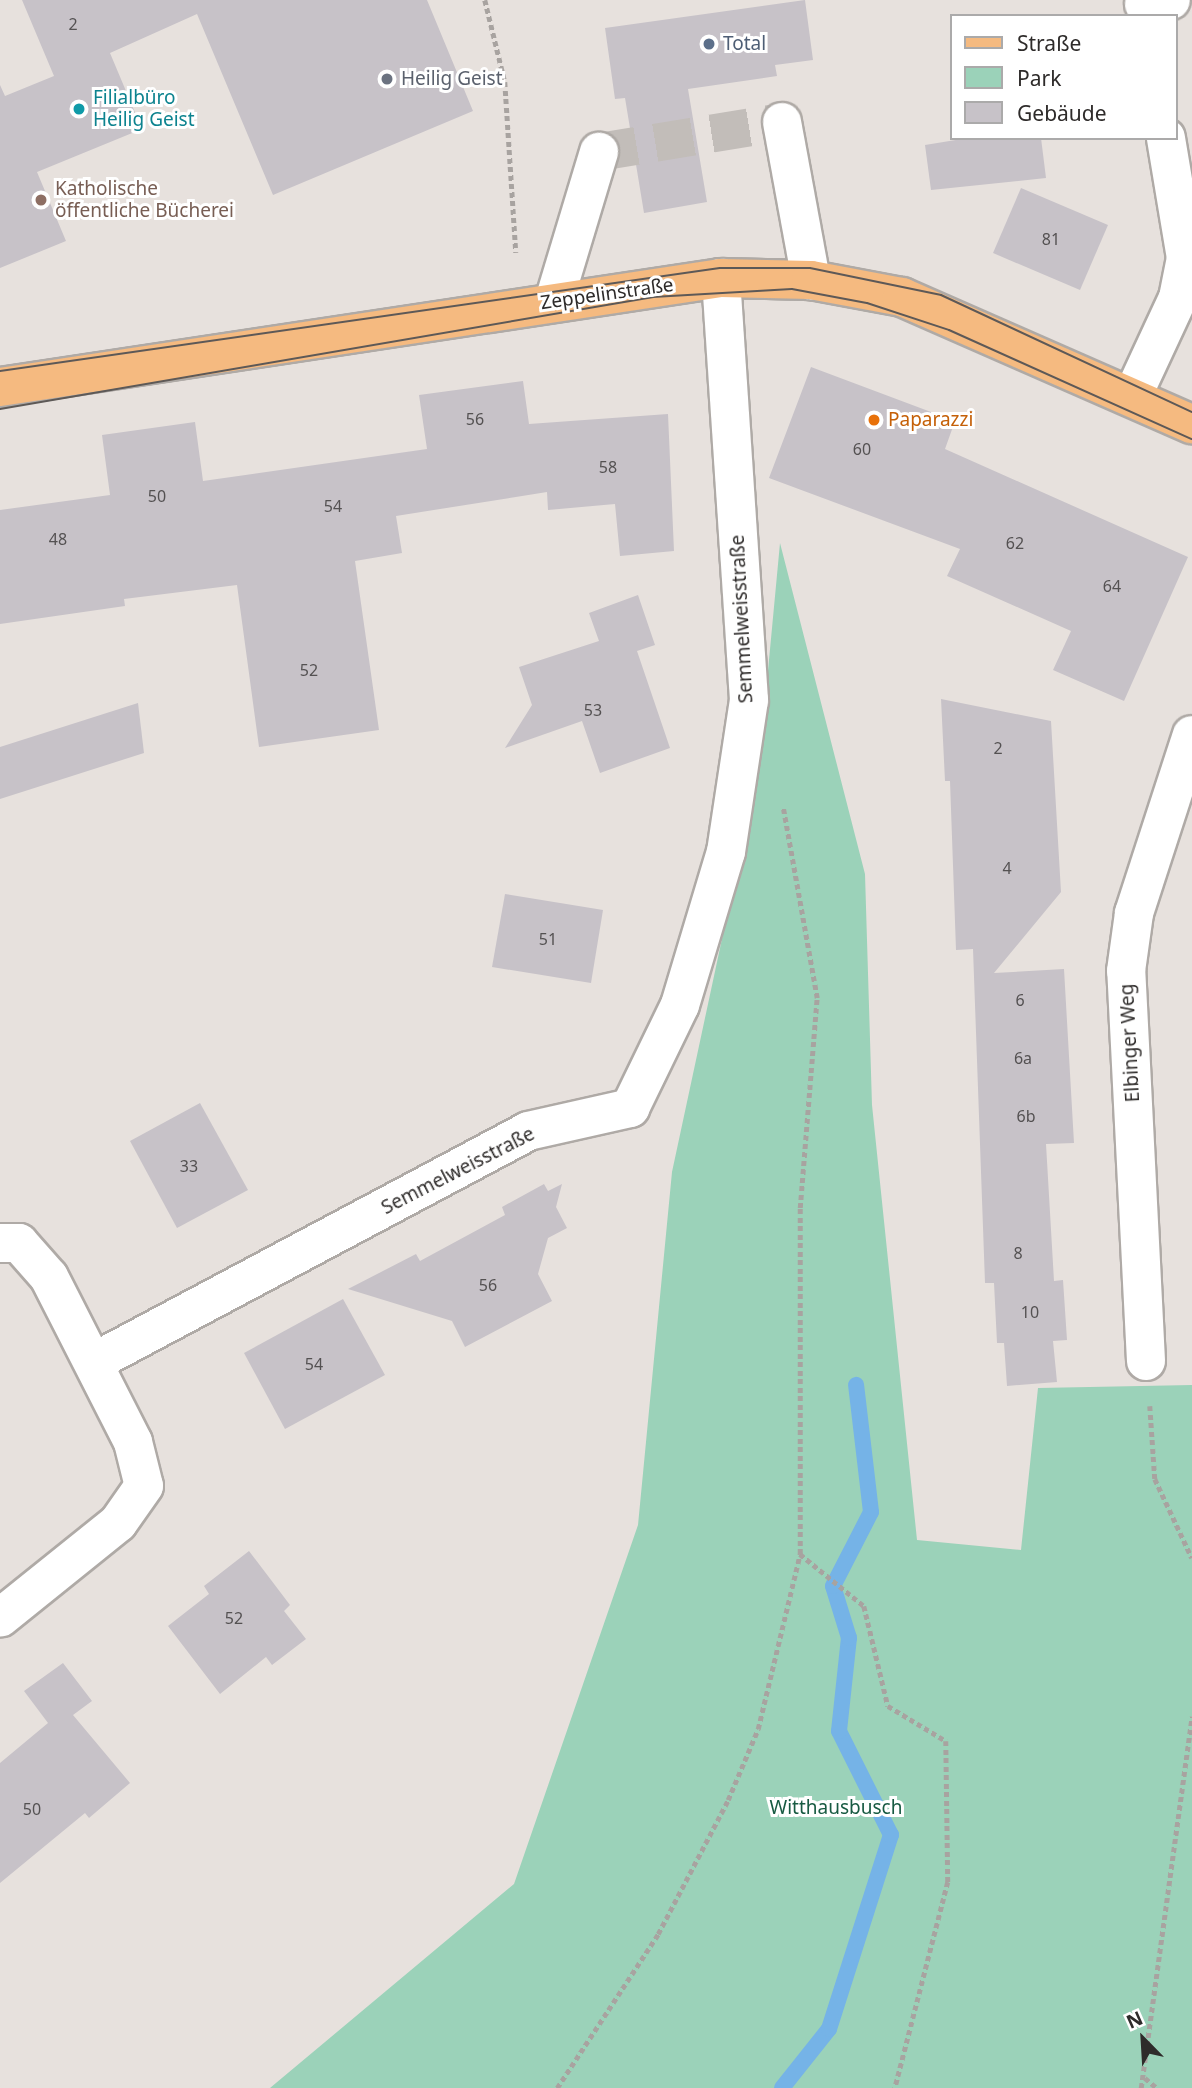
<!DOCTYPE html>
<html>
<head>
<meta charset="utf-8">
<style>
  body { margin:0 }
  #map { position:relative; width:1192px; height:2088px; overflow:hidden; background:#e7e1dd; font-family:"Noto Sans",sans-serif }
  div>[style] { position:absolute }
  .green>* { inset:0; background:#9bd2b9 }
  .stream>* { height:16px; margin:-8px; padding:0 8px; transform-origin:8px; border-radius:8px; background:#75b3e7 }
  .building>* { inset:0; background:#c7c2c8 }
  .minor-tunnel>* { height:38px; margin-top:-19px; transform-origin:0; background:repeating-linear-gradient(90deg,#c2bdb9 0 38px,transparent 0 57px) }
  .path>* { height:4.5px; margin-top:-2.25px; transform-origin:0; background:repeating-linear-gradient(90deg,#a8a3a0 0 5px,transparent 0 8.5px) }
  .roads { filter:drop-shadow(2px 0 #afaaa6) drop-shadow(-2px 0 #afaaa6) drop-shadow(0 2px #afaaa6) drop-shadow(0 -2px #afaaa6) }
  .minor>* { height:38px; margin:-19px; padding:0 19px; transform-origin:19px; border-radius:19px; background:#fff }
  .major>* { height:38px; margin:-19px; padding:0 19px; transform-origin:19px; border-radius:19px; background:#f5ba80 }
  .tram>* { height:2px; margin:-1px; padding:0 1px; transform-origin:1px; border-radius:1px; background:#5d5957 }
  .dots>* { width:19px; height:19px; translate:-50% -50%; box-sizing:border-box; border:4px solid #fff; border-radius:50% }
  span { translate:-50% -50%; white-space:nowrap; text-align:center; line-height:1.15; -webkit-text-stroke:6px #fff; paint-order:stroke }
  .number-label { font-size:16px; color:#545152 }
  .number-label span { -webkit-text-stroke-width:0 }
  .service-label { font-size:19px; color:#4e5e75 }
  .left { translate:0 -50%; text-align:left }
  .worship-label { font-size:19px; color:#5b616d }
  .culture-label { font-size:19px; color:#0d838f }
  .education-label { font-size:19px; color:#785e54 }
  .street-label { font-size:19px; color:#2e2b2a }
  .food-label { font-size:19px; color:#c56008 }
  .park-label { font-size:19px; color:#175a42 }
  .legend { position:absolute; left:950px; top:14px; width:228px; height:126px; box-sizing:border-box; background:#fff; border:2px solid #abaaaa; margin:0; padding:9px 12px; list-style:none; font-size:21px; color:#2e2b2a }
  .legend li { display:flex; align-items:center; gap:14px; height:35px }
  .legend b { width:35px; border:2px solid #abaaaa }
  .north { position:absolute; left:1108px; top:2004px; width:70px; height:70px; -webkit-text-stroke:5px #fff; paint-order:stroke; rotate:336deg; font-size:19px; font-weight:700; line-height:28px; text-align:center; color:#2e2b2a }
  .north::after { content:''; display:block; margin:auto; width:24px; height:32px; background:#2e2b2a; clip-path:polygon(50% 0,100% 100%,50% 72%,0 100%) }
</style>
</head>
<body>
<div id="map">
  <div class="green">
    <div style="clip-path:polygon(780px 543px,865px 874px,872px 1105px,917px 1540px,1021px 1550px,1038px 1388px,1192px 1385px,1192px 2088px,270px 2088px,514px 1884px,638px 1525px,672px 1172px,759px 766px)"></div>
  </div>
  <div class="stream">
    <div style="left:782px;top:2088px;width:75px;rotate:-51.5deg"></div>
    <div style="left:829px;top:2029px;width:204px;rotate:-72.3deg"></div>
    <div style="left:891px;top:1835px;width:116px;rotate:-116.6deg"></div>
    <div style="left:839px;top:1731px;width:94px;rotate:-83.9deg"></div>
    <div style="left:849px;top:1638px;width:54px;rotate:-107.1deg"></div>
    <div style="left:833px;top:1586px;width:83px;rotate:-62.8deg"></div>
    <div style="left:871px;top:1512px;width:128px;rotate:-96.7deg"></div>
  </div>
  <div class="building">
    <div style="clip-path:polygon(22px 0,427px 0,473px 111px,273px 195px,197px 14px,110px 53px,142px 129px,37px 172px,66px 241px,0 268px,0 85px,5px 96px,54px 76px)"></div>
    <div style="clip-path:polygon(805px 0,813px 60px,775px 65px,777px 76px,688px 89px,707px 202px,644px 213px,625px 98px,615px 99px,605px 28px)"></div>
    <div style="clip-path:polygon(968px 138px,1041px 138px,1046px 178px,931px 190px,925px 145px)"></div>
    <div style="clip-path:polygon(1021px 188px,1108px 225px,1080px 290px,993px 253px)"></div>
    <div style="clip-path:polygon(811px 367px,955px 421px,945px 449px,1188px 557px,1124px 701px,1053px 670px,1071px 631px,947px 576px,960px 549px,769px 478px)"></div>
    <div style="clip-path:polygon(523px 381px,529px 424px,668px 414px,674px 551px,620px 556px,615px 504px,548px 510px,547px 492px,396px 516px,402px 553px,355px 561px,379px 730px,259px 747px,237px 585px,124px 599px,125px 606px,0 624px,0 510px,110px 495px,102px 435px,195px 422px,203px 481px,427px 449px,419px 395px)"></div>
    <div style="clip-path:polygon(638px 595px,655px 645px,637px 651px,670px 748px,600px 773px,582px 721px,505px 748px,532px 705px,519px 667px,599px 641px,589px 613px)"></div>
    <div style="clip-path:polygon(941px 699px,1051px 721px,1061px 892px,994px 973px,1064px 969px,1074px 1143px,1046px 1144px,1054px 1281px,1063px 1280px,1067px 1340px,1053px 1341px,1057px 1382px,1007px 1386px,1004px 1343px,997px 1343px,994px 1283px,985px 1283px,973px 949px,956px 950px,950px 781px,945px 781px)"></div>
    <div style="clip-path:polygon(138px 703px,144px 753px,0 799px,0 747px)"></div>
    <div style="clip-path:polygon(505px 894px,603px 910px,591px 983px,492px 967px)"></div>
    <div style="clip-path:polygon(200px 1103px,248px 1190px,177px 1228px,130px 1141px)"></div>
    <div style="clip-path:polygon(544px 1184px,548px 1191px,562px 1184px,556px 1207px,567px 1228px,548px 1238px,538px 1274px,552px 1301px,465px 1347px,452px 1321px,348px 1289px,416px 1254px,420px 1261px,505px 1215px,502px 1207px)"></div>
    <div style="clip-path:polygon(343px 1299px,385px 1375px,285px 1429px,244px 1353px)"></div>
    <div style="clip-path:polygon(249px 1551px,290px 1605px,284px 1611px,306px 1639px,272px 1665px,266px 1657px,220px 1694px,168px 1626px,209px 1594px,204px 1586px)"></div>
    <div style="clip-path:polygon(63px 1663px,92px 1701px,73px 1715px,130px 1783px,89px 1818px,85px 1813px,0 1883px,0 1763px,48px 1723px,24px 1691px)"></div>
  </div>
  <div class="minor-tunnel">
    <div style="left:599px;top:152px;width:185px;rotate:-9.3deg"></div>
  </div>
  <div class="path">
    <div style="left:485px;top:0;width:84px;rotate:76.3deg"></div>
    <div style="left:505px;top:82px;width:171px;rotate:86.3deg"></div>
    <div style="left:1150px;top:1406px;width:73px;rotate:86.1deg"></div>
    <div style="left:1155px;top:1479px;width:87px;rotate:64.9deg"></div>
    <div style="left:800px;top:1554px;width:82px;rotate:39.1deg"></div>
    <div style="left:864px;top:1606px;width:103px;rotate:76.5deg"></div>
    <div style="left:888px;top:1706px;width:68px;rotate:31.1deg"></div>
    <div style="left:946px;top:1741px;width:141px;rotate:89.2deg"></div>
    <div style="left:948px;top:1882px;width:213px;rotate:104.4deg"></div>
    <div style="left:1145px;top:2078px;width:16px;rotate:40deg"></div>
    <div style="left:557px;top:2088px;width:184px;rotate:-56.7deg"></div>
    <div style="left:658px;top:1934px;width:151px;rotate:-62.4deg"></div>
    <div style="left:728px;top:1800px;width:77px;rotate:-67.1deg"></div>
    <div style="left:758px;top:1729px;width:180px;rotate:-76.5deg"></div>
    <div style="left:800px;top:1554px;width:346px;rotate:-90deg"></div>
    <div style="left:800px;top:1208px;width:211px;rotate:-85.4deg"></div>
    <div style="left:817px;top:998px;width:194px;rotate:-100.1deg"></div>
    <div style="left:1141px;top:2088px;width:375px;rotate:-82.2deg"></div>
  </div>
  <div class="roads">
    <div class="minor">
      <div style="left:1144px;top:4px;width:27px;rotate:-8deg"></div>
      <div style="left:782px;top:122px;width:161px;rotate:79.6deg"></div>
      <div style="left:554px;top:301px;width:156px;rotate:-73.2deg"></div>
      <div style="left:1132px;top:397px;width:109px;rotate:-65.1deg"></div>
      <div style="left:1178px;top:298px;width:41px;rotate:-78.7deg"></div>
      <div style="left:1186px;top:258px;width:122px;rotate:-99.5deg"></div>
      <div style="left:0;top:1243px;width:19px"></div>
      <div style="left:19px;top:1243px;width:45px;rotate:48.6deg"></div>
      <div style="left:49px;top:1277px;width:185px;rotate:63deg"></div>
      <div style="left:133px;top:1442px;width:45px;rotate:76deg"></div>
      <div style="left:144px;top:1486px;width:45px;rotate:125.1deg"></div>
      <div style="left:118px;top:1523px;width:151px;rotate:141.2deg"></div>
      <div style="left:96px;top:1361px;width:489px;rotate:-28deg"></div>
      <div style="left:528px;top:1131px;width:105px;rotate:-12.7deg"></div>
      <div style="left:630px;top:1108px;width:114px;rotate:-64.1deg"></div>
      <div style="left:680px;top:1005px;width:160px;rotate:-73.3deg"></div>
      <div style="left:726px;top:852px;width:154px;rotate:-81.4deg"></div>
      <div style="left:749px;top:700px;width:423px;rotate:-93.8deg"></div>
      <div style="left:1146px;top:1361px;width:391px;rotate:-92.9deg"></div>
      <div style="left:1126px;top:971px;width:59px;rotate:-82.1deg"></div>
      <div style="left:1134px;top:913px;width:187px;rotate:-72deg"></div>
    </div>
    <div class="major">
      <div style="left:0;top:387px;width:729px;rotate:-8.6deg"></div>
      <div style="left:721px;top:278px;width:90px;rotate:1.3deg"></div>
      <div style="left:811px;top:280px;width:93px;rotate:10.6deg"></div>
      <div style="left:902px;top:297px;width:317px;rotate:23.7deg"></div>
    </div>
  </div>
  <div class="tram">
    <div style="left:0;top:371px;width:727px;rotate:-8.14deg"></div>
    <div style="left:720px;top:268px;width:90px"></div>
    <div style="left:810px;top:268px;width:134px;rotate:11.6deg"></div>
    <div style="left:941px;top:295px;width:277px;rotate:25deg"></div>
    <div style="left:0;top:409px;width:663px;rotate:-9.73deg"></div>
    <div style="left:653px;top:297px;width:139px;rotate:-3.3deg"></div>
    <div style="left:792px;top:289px;width:76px;rotate:10.6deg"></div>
    <div style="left:867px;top:303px;width:86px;rotate:18.2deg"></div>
    <div style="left:949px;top:330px;width:266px;rotate:24.2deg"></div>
  </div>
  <div class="dots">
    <div style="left:709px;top:44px;background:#5c6f8a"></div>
    <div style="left:387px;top:79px;background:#6b7280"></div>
    <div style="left:79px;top:109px;background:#0f9aa8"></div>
    <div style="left:41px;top:200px;background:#8d6e63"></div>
    <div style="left:874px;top:420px;background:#e8710a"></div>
  </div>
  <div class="number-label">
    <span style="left:73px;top:24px">2</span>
    <span style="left:1051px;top:239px">81</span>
    <span style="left:475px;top:419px">56</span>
    <span style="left:862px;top:449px">60</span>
    <span style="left:608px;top:467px">58</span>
    <span style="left:157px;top:496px">50</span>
    <span style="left:333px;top:506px">54</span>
    <span style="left:58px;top:539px">48</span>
    <span style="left:1015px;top:543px">62</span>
    <span style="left:1112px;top:586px">64</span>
    <span style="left:309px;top:670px">52</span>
    <span style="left:593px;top:710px">53</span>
    <span style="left:998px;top:748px">2</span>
    <span style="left:1007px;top:868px">4</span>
    <span style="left:548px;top:939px">51</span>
    <span style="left:1020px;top:1000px">6</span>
    <span style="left:1023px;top:1058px">6a</span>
    <span style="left:1026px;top:1116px">6b</span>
    <span style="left:189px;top:1166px">33</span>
    <span style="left:1018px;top:1253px">8</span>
    <span style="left:488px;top:1285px">56</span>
    <span style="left:1030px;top:1312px">10</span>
    <span style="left:314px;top:1364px">54</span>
    <span style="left:234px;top:1618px">52</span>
    <span style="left:32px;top:1809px">50</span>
  </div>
  <div class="service-label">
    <span class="left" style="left:723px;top:44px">Total</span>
  </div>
  <div class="worship-label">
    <span class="left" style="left:401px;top:79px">Heilig Geist</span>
  </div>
  <div class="culture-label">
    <span class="left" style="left:93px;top:109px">Filialbüro<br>Heilig Geist</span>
  </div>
  <div class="education-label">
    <span class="left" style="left:55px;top:200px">Katholische<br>öffentliche Bücherei</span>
  </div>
  <div class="street-label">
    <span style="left:607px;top:294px;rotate:-8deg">Zeppelinstraße</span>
    <span style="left:742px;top:619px;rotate:-93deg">Semmelweisstraße</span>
    <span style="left:1130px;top:1043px;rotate:-93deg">Elbinger Weg</span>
    <span style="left:458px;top:1171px;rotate:-27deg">Semmelweisstraße</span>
  </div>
  <div class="food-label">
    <span class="left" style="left:888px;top:420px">Paparazzi</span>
  </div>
  <div class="park-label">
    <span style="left:836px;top:1808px">Witthausbusch</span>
  </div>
  <ul class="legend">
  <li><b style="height:9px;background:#f5ba80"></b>Straße</li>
  <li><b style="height:19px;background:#9bd2b9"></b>Park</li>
  <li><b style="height:19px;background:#c7c2c8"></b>Gebäude</li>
  </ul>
  <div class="north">N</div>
</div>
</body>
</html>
